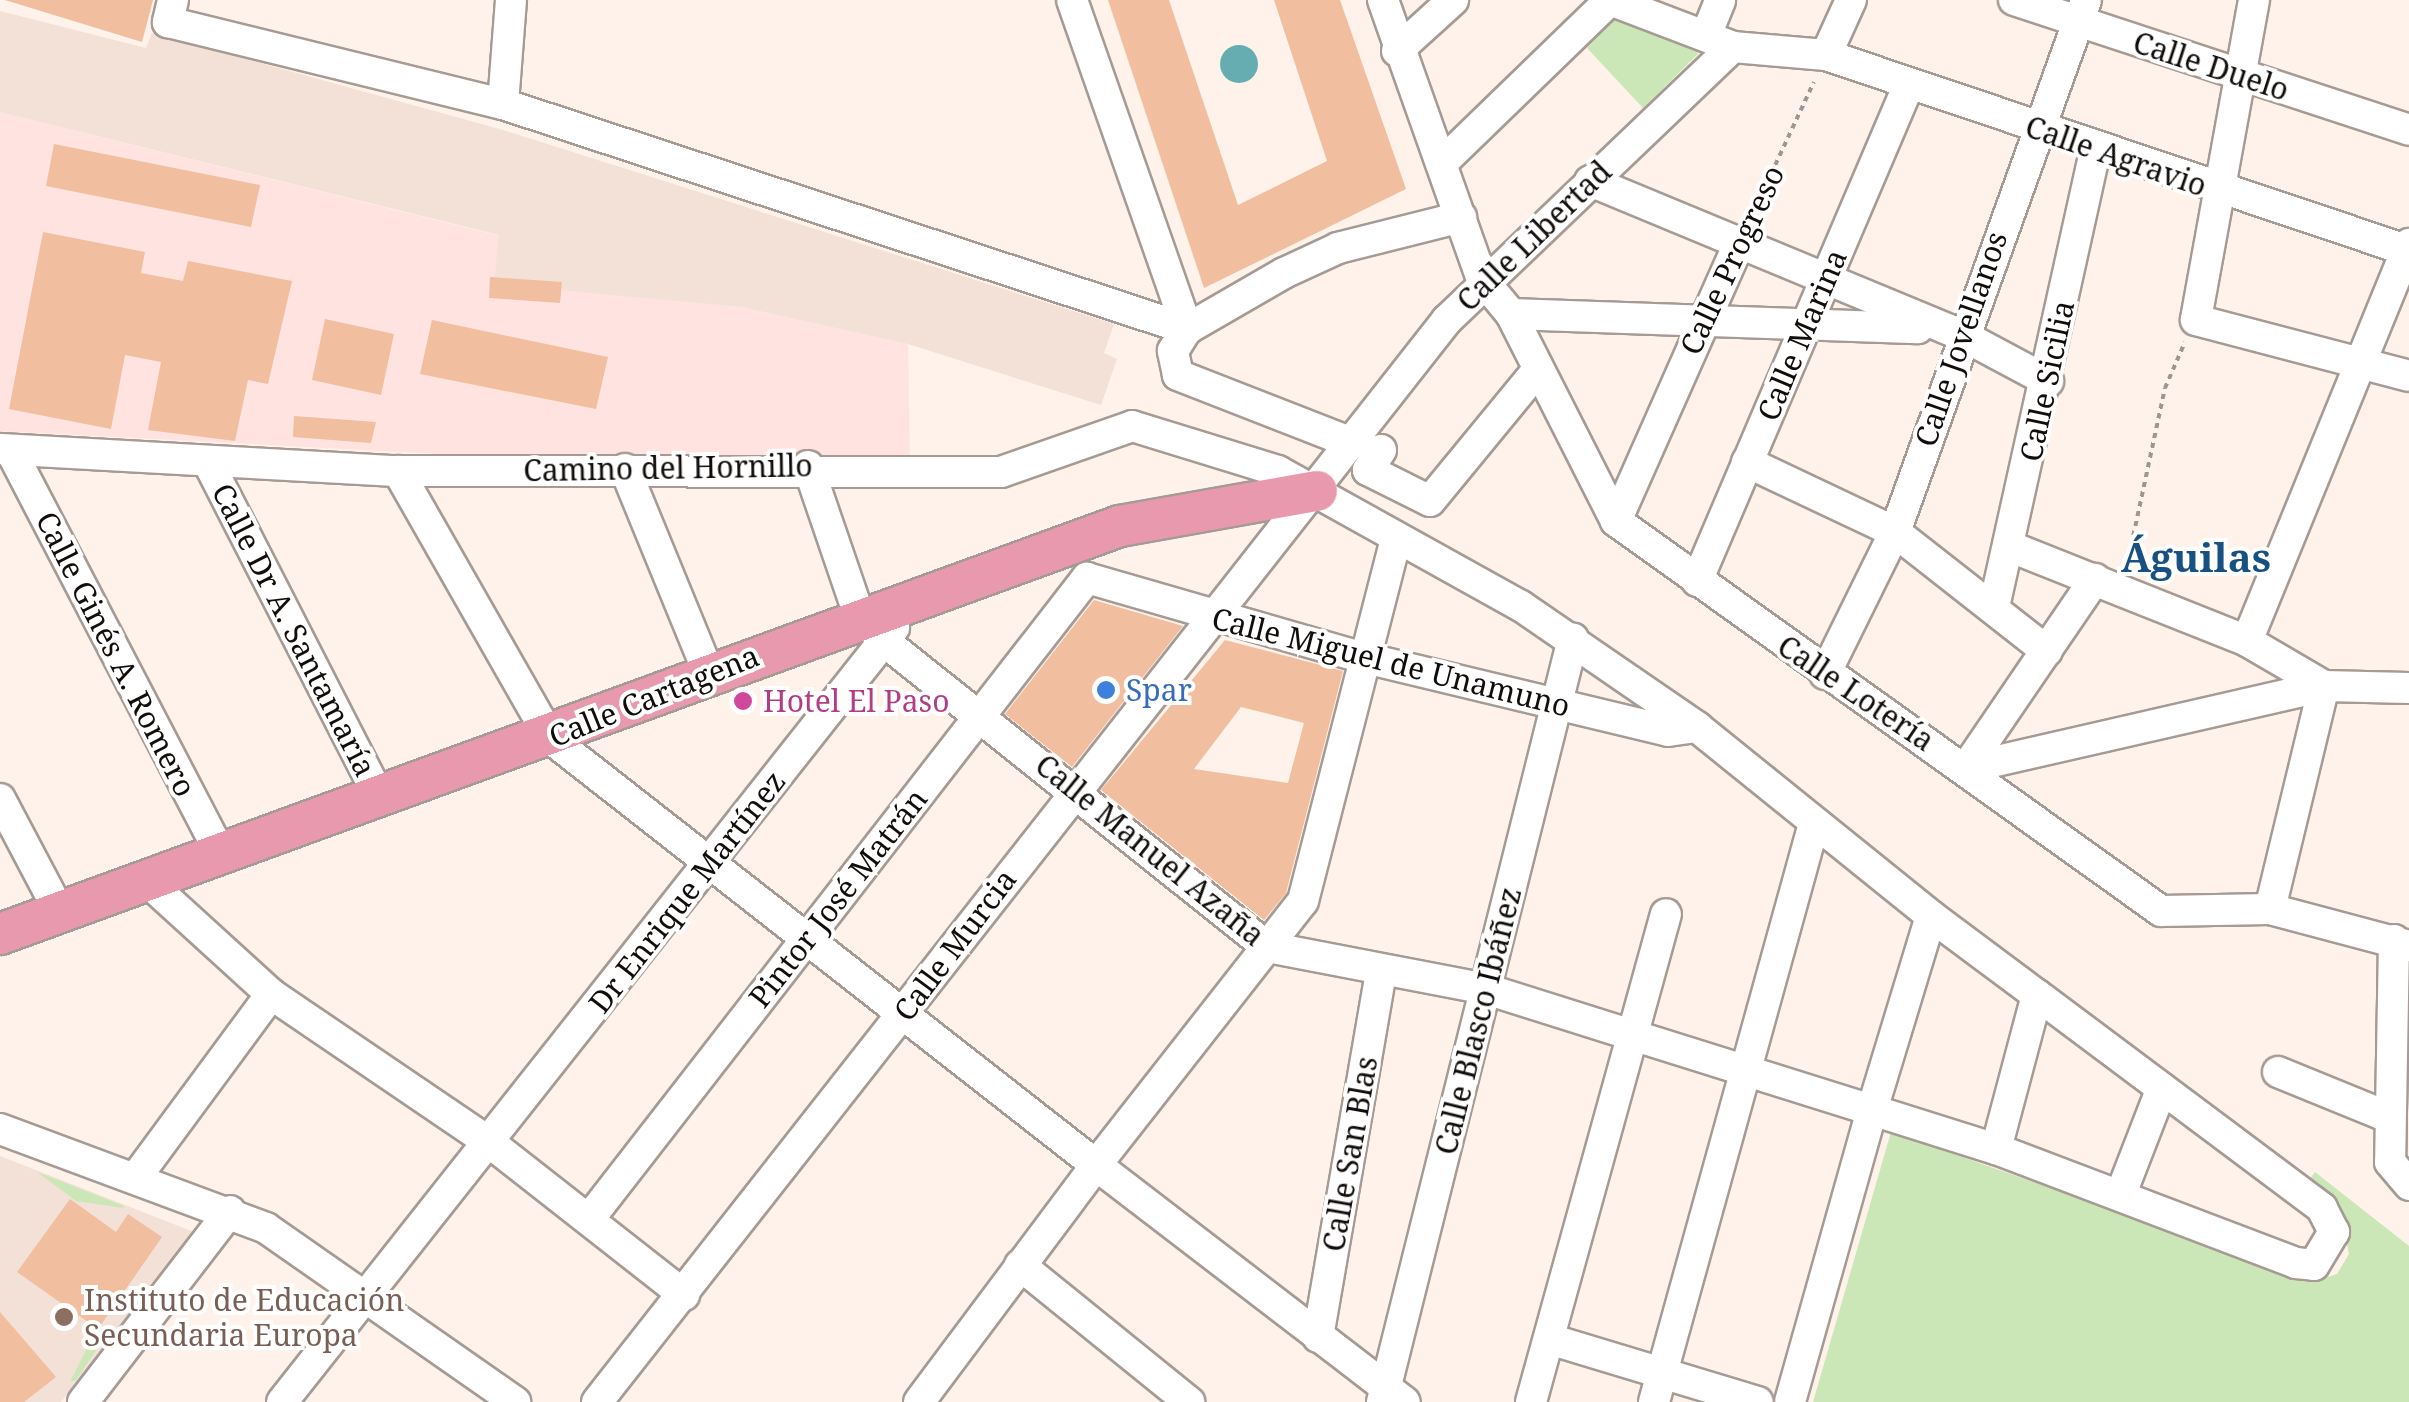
<!DOCTYPE html>
<html>
<head>
<meta charset="utf-8">
<style>
  body { margin:0 }
  #map { position:relative; width:2409px; height:1402px; overflow:hidden; background:#fef2ea; font-family:"Noto Serif",serif }
  div>[style] { position:absolute }
  .industrial>* { inset:0; background:#fee3e1 }
  .built>* { inset:0; background:#f3e0d6 }
  .green>* { inset:0; background:#cbe7b7 }
  .water>* { inset:0; background:#65adb0 }
  .round { border-radius:50% }
  .building>* { inset:0; background:#f1be9f }
  .path>* { height:4px; margin-top:-2px; transform-origin:0; background:repeating-linear-gradient(90deg,#9f9691 0 5px,transparent 0 10px) }
  .roads { filter:drop-shadow(2px 0 #a69b94) drop-shadow(-2px 0 #a69b94) drop-shadow(0 2px #a69b94) drop-shadow(0 -2px #a69b94) }
  .minor>* { height:30px; margin:-15px; padding:0 15px; transform-origin:15px; border-radius:15px; background:#fff }
  .major>* { height:40px; margin:-20px; padding:0 20px; transform-origin:20px; border-radius:20px; background:#e999ae }
  .dots>* { width:28px; height:28px; translate:-50% -50%; box-sizing:border-box; border:5px solid #fff; border-radius:50% }
  span { translate:-50% -50%; white-space:nowrap; text-align:center; line-height:1.15; -webkit-text-stroke:8px #fff; paint-order:stroke }
  .street-label { font-size:30px; color:#110d0b }
  .shop-label { font-size:30px; color:#366cbe }
  .left { translate:0 -50%; text-align:left }
  .hotel-label { font-size:30px; color:#b23c85 }
  .education-label { font-size:30px; color:#785e54 }
  .district-label { font-size:40px; color:#175182; font-weight:700 }
</style>
</head>
<body>
<div id="map">
  <div class="industrial">
    <div style="clip-path:polygon(0 112px,500px 236px,494px 283px,742px 307px,908px 344px,910px 463px,517px 458px,0 431px)"></div>
  </div>
  <div class="built">
    <div style="clip-path:polygon(0 11px,146px 48px,152px 33px,503px 130px,1114px 324px,1104px 353px,1117px 359px,1101px 405px,908px 344px,742px 307px,494px 284px,499px 235px,0 112px)"></div>
    <div style="clip-path:polygon(0 1156px,194px 1232px,61px 1402px,0 1402px)"></div>
  </div>
  <div class="green">
    <div style="clip-path:polygon(1616px 17px,1696px 43px,1698px 54px,1643px 108px,1587px 48px)"></div>
    <div style="clip-path:polygon(1891px 1132px,2315px 1281px,2337px 1274px,2349px 1254px,2344px 1229px,2306px 1184px,2315px 1172px,2409px 1246px,2409px 1402px,1813px 1402px)"></div>
    <div style="clip-path:polygon(37px 1172px,124px 1206px,123px 1208px,76px 1201px)"></div>
    <div style="clip-path:polygon(101px 1343px,76px 1380px,70px 1382px,89px 1344px)"></div>
  </div>
  <div class="water">
    <div class="round" style="left:1220px;top:45px;width:38px;height:38px"></div>
  </div>
  <div class="building">
    <div style="clip-path:polygon(5px 0,153px 0,142px 42px)"></div>
    <div style="clip-path:polygon(1108px 0,1169px 0,1238px 205px,1327px 161px,1274px 0,1340px 0,1406px 189px,1204px 288px)"></div>
    <div style="clip-path:polygon(54px 144px,260px 185px,251px 227px,46px 186px)"></div>
    <div style="clip-path:polygon(43px 232px,145px 252px,141px 273px,183px 281px,188px 261px,292px 281px,268px 384px,248px 380px,235px 441px,148px 430px,161px 362px,125px 355px,111px 429px,9px 409px)"></div>
    <div style="clip-path:polygon(490px 277px,562px 282px,560px 303px,489px 298px)"></div>
    <div style="clip-path:polygon(325px 319px,394px 334px,381px 395px,312px 380px)"></div>
    <div style="clip-path:polygon(432px 320px,608px 357px,596px 409px,420px 374px)"></div>
    <div style="clip-path:polygon(294px 416px,376px 422px,371px 443px,293px 437px)"></div>
    <div style="clip-path:polygon(1094px 600px,1183px 626px,1072px 767px,1005px 714px)"></div>
    <div style="clip-path:polygon(evenodd,1225px 640px,1343px 671px,1286px 893px,1264px 920px,1101px 790px,1225px 640px,1241px 707px,1304px 723px,1288px 783px,1194px 769px,1241px 707px)"></div>
    <div style="clip-path:polygon(70px 1199px,116px 1232px,128px 1214px,162px 1237px,98px 1329px,17px 1272px)"></div>
    <div style="clip-path:polygon(0 1312px,56px 1377px,24px 1402px,0 1402px)"></div>
  </div>
  <div class="path">
    <div style="left:1750px;top:219px;width:151px;rotate:-65deg"></div>
    <div style="left:2127px;top:565px;width:181px;rotate:-77.9deg"></div>
    <div style="left:2165px;top:388px;width:50px;rotate:-66.5deg"></div>
  </div>
  <div class="roads">
    <div class="minor">
      <div style="left:173px;top:0;width:23px;rotate:103deg"></div>
      <div style="left:168px;top:22px;width:345px;rotate:13.8deg"></div>
      <div style="left:503px;top:104px;width:720px;rotate:18.21deg"></div>
      <div style="left:1072px;top:0;width:349px;rotate:70.7deg"></div>
      <div style="left:1383px;top:0;width:296px;rotate:70.5deg"></div>
      <div style="left:1482px;top:279px;width:45px;rotate:50.4deg"></div>
      <div style="left:1511px;top:314px;width:232px;rotate:63.1deg"></div>
      <div style="left:1616px;top:521px;width:670px;rotate:35.59deg"></div>
      <div style="left:2161px;top:911px;width:109px;rotate:-1.1deg"></div>
      <div style="left:2270px;top:909px;width:144px;rotate:14.9deg"></div>
      <div style="left:2014px;top:0;width:416px;rotate:18.2deg"></div>
      <div style="left:2254px;top:0;width:325px;rotate:100.3deg"></div>
      <div style="left:2196px;top:320px;width:220px;rotate:14.7deg"></div>
      <div style="left:1707px;top:33px;width:35px;rotate:-68deg"></div>
      <div style="left:1397px;top:51px;width:76px;rotate:-42.3deg"></div>
      <div style="left:1826px;top:55px;width:60px;rotate:-65.6deg"></div>
      <div style="left:503px;top:104px;width:104px;rotate:-85.6deg"></div>
      <div style="left:1445px;top:160px;width:230px;rotate:-44.1deg"></div>
      <div style="left:1610px;top:0;width:132px;rotate:20.9deg"></div>
      <div style="left:1733px;top:47px;width:93px;rotate:4.9deg"></div>
      <div style="left:1826px;top:55px;width:615px;rotate:18.58deg"></div>
      <div style="left:1590px;top:181px;width:400px;rotate:22.5deg"></div>
      <div style="left:1960px;top:334px;width:100px;rotate:28.1deg"></div>
      <div style="left:1511px;top:314px;width:407px;rotate:2deg"></div>
      <div style="left:1352px;top:443px;width:187px;rotate:-158.7deg"></div>
      <div style="left:1178px;top:375px;width:25px;rotate:-102deg"></div>
      <div style="left:1173px;top:351px;width:26px;rotate:-58deg"></div>
      <div style="left:1187px;top:329px;width:112px;rotate:-30deg"></div>
      <div style="left:1284px;top:273px;width:60px;rotate:-24.8deg"></div>
      <div style="left:1338px;top:248px;width:127px;rotate:-14.1deg"></div>
      <div style="left:0;top:449px;width:399px;rotate:3.2deg"></div>
      <div style="left:398px;top:471px;width:603px;rotate:0.1deg"></div>
      <div style="left:1001px;top:472px;width:139px;rotate:-19.3deg"></div>
      <div style="left:1132px;top:426px;width:153px;rotate:17.1deg"></div>
      <div style="left:1278px;top:471px;width:278px;rotate:29.1deg"></div>
      <div style="left:1521px;top:606px;width:214px;rotate:34.5deg"></div>
      <div style="left:1697px;top:727px;width:301px;rotate:38.9deg"></div>
      <div style="left:1381px;top:450px;width:24px;rotate:123deg"></div>
      <div style="left:1368px;top:470px;width:69px;rotate:26.6deg"></div>
      <div style="left:1430px;top:501px;width:166px;rotate:-50.6deg"></div>
      <div style="left:11px;top:451px;width:458px;rotate:62.5deg"></div>
      <div style="left:208px;top:462px;width:377px;rotate:62.9deg"></div>
      <div style="left:1747px;top:462px;width:164px;rotate:25.3deg"></div>
      <div style="left:1895px;top:532px;width:193px;rotate:38.1deg"></div>
      <div style="left:808px;top:466px;width:157px;rotate:71.1deg"></div>
      <div style="left:859px;top:615px;width:36px;rotate:46deg"></div>
      <div style="left:884px;top:641px;width:491px;rotate:38.6deg"></div>
      <div style="left:1268px;top:947px;width:222px;rotate:10.9deg"></div>
      <div style="left:1486px;top:989px;width:153px;rotate:17.5deg"></div>
      <div style="left:1632px;top:1035px;width:251px;rotate:17.4deg"></div>
      <div style="left:1872px;top:1110px;width:130px;rotate:17.5deg"></div>
      <div style="left:1996px;top:1149px;width:159px;rotate:-75.1deg"></div>
      <div style="left:2037px;top:995px;width:132px;rotate:-143.3deg"></div>
      <div style="left:1931px;top:916px;width:203px;rotate:106.9deg"></div>
      <div style="left:1872px;top:1110px;width:303px;rotate:105.7deg"></div>
      <div style="left:625px;top:469px;width:222px;rotate:67.7deg"></div>
      <div style="left:398px;top:471px;width:307px;rotate:60.3deg"></div>
      <div style="left:550px;top:738px;width:693px;rotate:38.03deg"></div>
      <div style="left:1096px;top:1165px;width:335px;rotate:-51.9deg"></div>
      <div style="left:1303px;top:901px;width:375px;rotate:-75.6deg"></div>
      <div style="left:1616px;top:521px;width:304px;rotate:-66.1deg"></div>
      <div style="left:2011px;top:547px;width:254px;rotate:21.7deg"></div>
      <div style="left:2247px;top:641px;width:89px;rotate:30.3deg"></div>
      <div style="left:1087px;top:578px;width:289px;rotate:16.1deg"></div>
      <div style="left:1365px;top:658px;width:312px;rotate:13.5deg"></div>
      <div style="left:1668px;top:731px;width:29px;rotate:-8deg"></div>
      <div style="left:1697px;top:581px;width:535px;rotate:-66.89deg"></div>
      <div style="left:1994px;top:607px;width:465px;rotate:-77.5deg"></div>
      <div style="left:2247px;top:641px;width:429px;rotate:-67.8deg"></div>
      <div style="left:1825px;top:674px;width:158px;rotate:-63.8deg"></div>
      <div style="left:1895px;top:532px;width:565px;rotate:-70.25deg"></div>
      <div style="left:1966px;top:768px;width:367px;rotate:-12.9deg"></div>
      <div style="left:2324px;top:686px;width:85px;rotate:1.3deg"></div>
      <div style="left:1966px;top:768px;width:229px;rotate:-55.7deg"></div>
      <div style="left:0;top:799px;width:127px;rotate:62.2deg"></div>
      <div style="left:148px;top:882px;width:166px;rotate:42.3deg"></div>
      <div style="left:271px;top:994px;width:263px;rotate:34.2deg"></div>
      <div style="left:489px;top:1142px;width:248px;rotate:38.1deg"></div>
      <div style="left:2270px;top:909px;width:229px;rotate:-76.4deg"></div>
      <div style="left:2394px;top:940px;width:222px;rotate:91deg"></div>
      <div style="left:2390px;top:1162px;width:30px;rotate:50deg"></div>
      <div style="left:2278px;top:1072px;width:119px;rotate:22.2deg"></div>
      <div style="left:0;top:1129px;width:284px;rotate:20.4deg"></div>
      <div style="left:266px;top:1228px;width:304px;rotate:34.9deg"></div>
      <div style="left:1996px;top:1149px;width:321px;rotate:20.8deg"></div>
      <div style="left:2296px;top:1263px;width:18px;rotate:6deg"></div>
      <div style="left:2314px;top:1265px;width:39px;rotate:-59deg"></div>
      <div style="left:2334px;top:1232px;width:27px;rotate:-117deg"></div>
      <div style="left:2322px;top:1208px;width:356px;rotate:-143.2deg"></div>
      <div style="left:137px;top:1176px;width:226px;rotate:-53.6deg"></div>
      <div style="left:2122px;top:1191px;width:110px;rotate:-68.8deg"></div>
      <div style="left:589px;top:1219px;width:812px;rotate:-52.16deg"></div>
      <div style="left:1020px;top:1265px;width:218px;rotate:39deg"></div>
      <div style="left:1318px;top:1337px;width:371px;rotate:-80.2deg"></div>
      <div style="left:1549px;top:1339px;width:218px;rotate:16.8deg"></div>
      <div style="left:83px;top:1402px;width:241px;rotate:-52.4deg"></div>
      <div style="left:282px;top:1402px;width:987px;rotate:-51.67deg"></div>
      <div style="left:597px;top:1402px;width:1376px;rotate:-51.85deg"></div>
      <div style="left:1447px;top:320px;width:395px;rotate:-43.7deg"></div>
      <div style="left:919px;top:1402px;width:296px;rotate:-53.2deg"></div>
      <div style="left:1096px;top:1165px;width:389px;rotate:37.5deg"></div>
      <div style="left:1382px;top:1402px;width:787px;rotate:-75.95deg"></div>
      <div style="left:1531px;top:1402px;width:506px;rotate:-74.54deg"></div>
      <div style="left:1654px;top:1402px;width:597px;rotate:-74.54deg"></div>
    </div>
    <div class="major">
      <div style="left:0;top:934px;width:1192px;rotate:-20.02deg"></div>
      <div style="left:1120px;top:526px;width:200px;rotate:-10.1deg"></div>
    </div>
  </div>
  <div class="dots">
    <div style="left:1106px;top:690px;background:#3f7fe0"></div>
    <div style="left:743px;top:701px;background:#d1479c"></div>
    <div style="left:64px;top:1317px;background:#8d6e63"></div>
  </div>
  <div class="street-label">
    <span style="left:2211px;top:66px;rotate:18deg">Calle Duelo</span>
    <span style="left:2116px;top:156px;rotate:19deg">Calle Agravio</span>
    <span style="left:1534px;top:236px;rotate:-44deg">Calle Libertad</span>
    <span style="left:1732px;top:260px;rotate:-65deg">Calle Progreso</span>
    <span style="left:1802px;top:335px;rotate:-67deg">Calle Marina</span>
    <span style="left:1961px;top:339px;rotate:-71deg">Calle Jovellanos</span>
    <span style="left:2047px;top:381px;rotate:-78deg">Calle Sicilia</span>
    <span style="left:668px;top:468px;rotate:-1deg">Camino del Hornillo</span>
    <span style="left:294px;top:630px;rotate:63deg">Calle Dr A. Santamaría</span>
    <span style="left:116px;top:654px;rotate:63deg">Calle Ginés A. Romero</span>
    <span style="left:1391px;top:662px;rotate:14deg">Calle Miguel de Unamuno</span>
    <span style="left:1856px;top:693px;rotate:34deg">Calle Lotería</span>
    <span style="left:654px;top:696px;rotate:-22deg">Calle Cartagena</span>
    <span style="left:1150px;top:850px;rotate:39deg">Calle Manuel Azaña</span>
    <span style="left:687px;top:892px;rotate:-52deg">Dr Enrique Martínez</span>
    <span style="left:838px;top:898px;rotate:-52deg">Pintor José Matrán</span>
    <span style="left:955px;top:945px;rotate:-53deg">Calle Murcia</span>
    <span style="left:1478px;top:1021px;rotate:-76deg">Calle Blasco Ibáñez</span>
    <span style="left:1350px;top:1154px;rotate:-80deg">Calle San Blas</span>
  </div>
  <div class="shop-label">
    <span class="left" style="left:1126px;top:690px">Spar</span>
  </div>
  <div class="hotel-label">
    <span class="left" style="left:763px;top:701px">Hotel El Paso</span>
  </div>
  <div class="education-label">
    <span class="left" style="left:84px;top:1317px">Instituto de Educación<br>Secundaria Europa</span>
  </div>
  <div class="district-label">
    <span style="left:2196px;top:557px">Águilas</span>
  </div>
</div>
</body>
</html>
